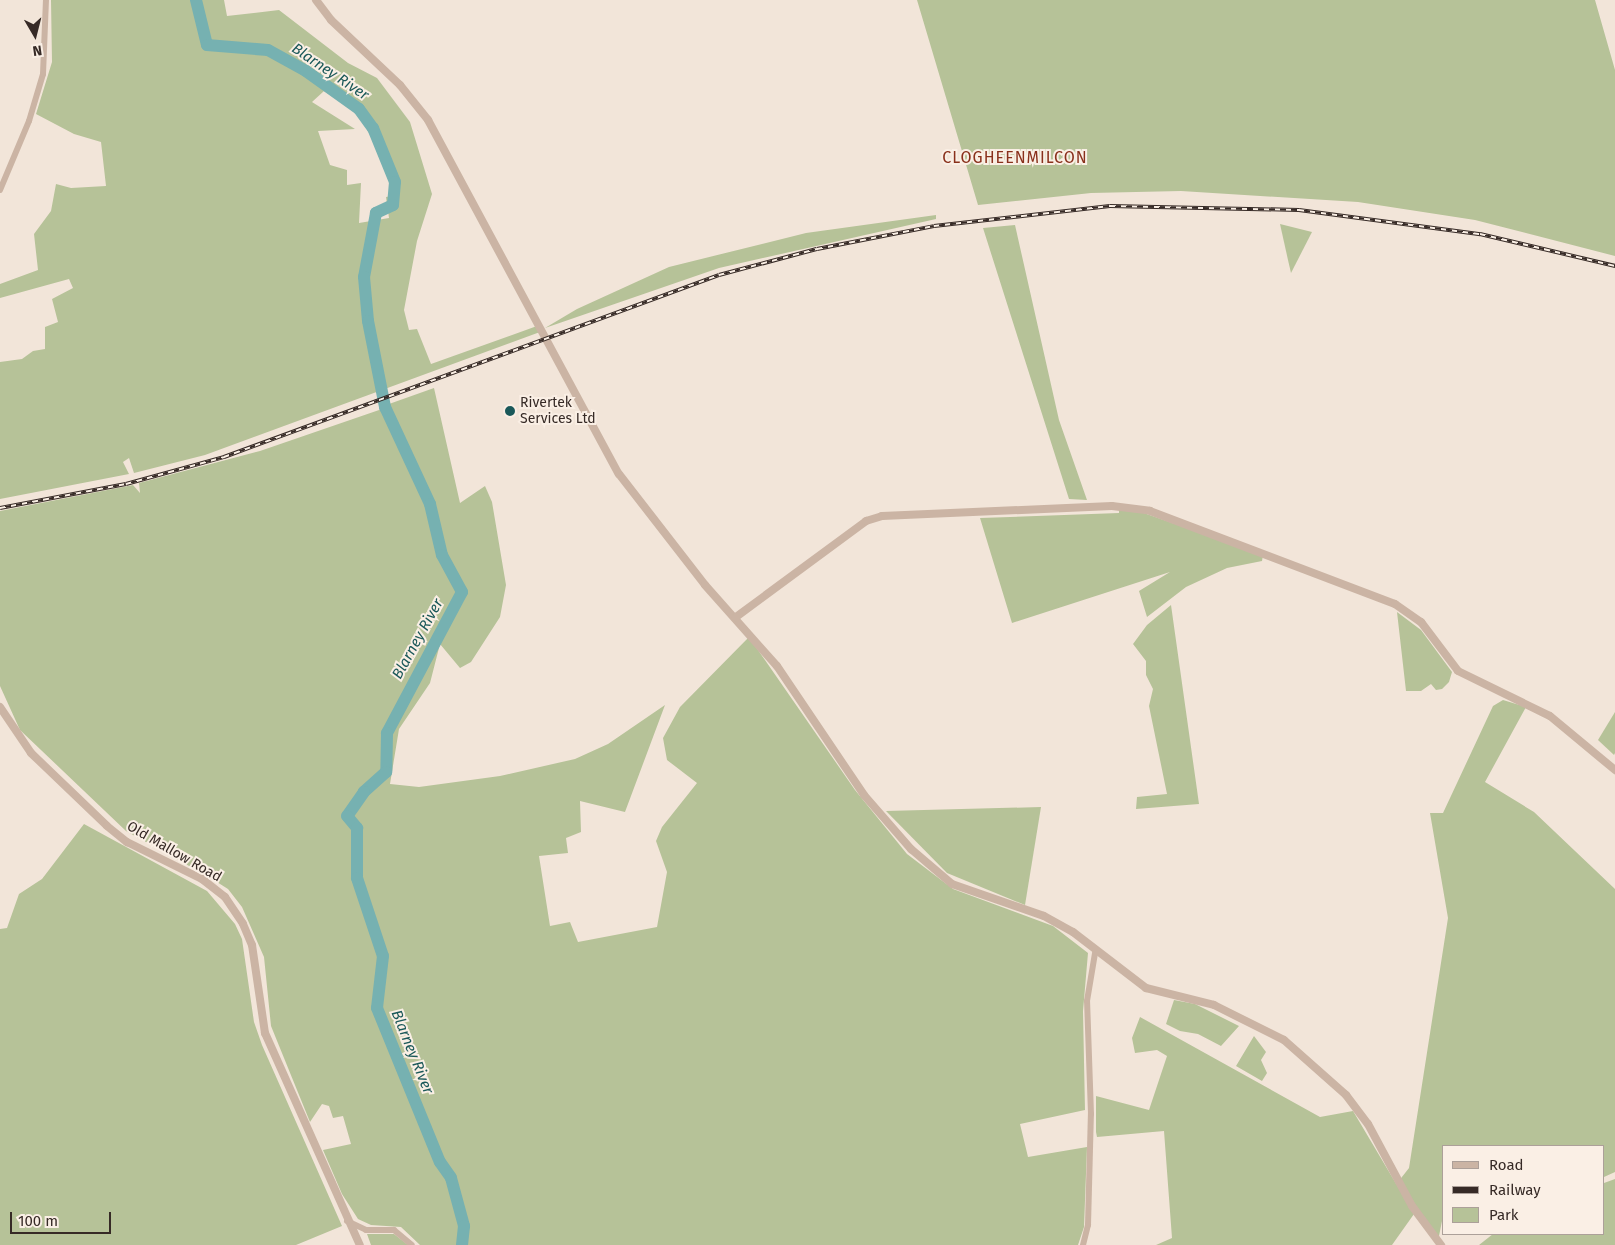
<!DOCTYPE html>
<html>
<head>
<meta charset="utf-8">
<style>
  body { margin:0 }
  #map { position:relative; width:1615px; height:1245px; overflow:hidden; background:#f2e5d9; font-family:"Fira Sans",sans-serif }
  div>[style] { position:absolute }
  .green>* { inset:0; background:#b6c298 }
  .river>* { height:12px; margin:-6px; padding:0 6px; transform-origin:6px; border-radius:6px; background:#76b1b1 }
  .minor>* { height:6px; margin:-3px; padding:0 3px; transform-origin:3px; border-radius:3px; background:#cbb4a4 }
  .tertiary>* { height:8px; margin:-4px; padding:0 4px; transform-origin:4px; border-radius:4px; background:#cbb4a4 }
  .rail>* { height:4px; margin-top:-2px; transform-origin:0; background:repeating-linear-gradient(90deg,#faefe5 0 5.5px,#362a26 0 11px); box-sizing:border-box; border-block:1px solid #362a26 }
  .dots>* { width:14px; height:14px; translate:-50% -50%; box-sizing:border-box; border:2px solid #faefe5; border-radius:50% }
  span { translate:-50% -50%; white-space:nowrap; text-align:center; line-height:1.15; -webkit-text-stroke:4px #faefe5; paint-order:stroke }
  .poi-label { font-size:14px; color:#362a26 }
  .left { translate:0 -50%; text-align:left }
  .street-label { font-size:14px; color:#362a26 }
  .water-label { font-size:15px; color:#1a5859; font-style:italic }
  .quarter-label { font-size:16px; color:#89301b; letter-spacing:1px }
  .legend { position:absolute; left:1442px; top:1145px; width:162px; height:90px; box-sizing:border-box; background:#faefe5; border:1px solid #aca099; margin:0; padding:6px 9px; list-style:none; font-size:15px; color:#362a26 }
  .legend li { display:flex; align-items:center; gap:10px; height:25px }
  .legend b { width:25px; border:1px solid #aca099 }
  .north { position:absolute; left:10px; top:10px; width:50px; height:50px; -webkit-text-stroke:4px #faefe5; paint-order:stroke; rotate:172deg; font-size:14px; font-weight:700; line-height:20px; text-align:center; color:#362a26 }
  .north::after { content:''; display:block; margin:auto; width:18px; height:22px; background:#362a26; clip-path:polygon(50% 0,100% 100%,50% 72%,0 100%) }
  .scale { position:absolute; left:10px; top:1212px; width:101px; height:22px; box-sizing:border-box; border:2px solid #362a26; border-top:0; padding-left:6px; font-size:15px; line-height:18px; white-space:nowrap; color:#362a26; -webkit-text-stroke:4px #faefe5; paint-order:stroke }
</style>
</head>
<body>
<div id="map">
  <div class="green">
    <div style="clip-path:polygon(evenodd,51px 0,224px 0,227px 16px,279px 10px,348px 63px,377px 78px,410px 122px,432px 194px,417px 241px,404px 310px,409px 330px,417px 329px,431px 364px,537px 326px,540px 332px,205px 455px,134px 473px,129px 458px,123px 462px,129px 474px,0 499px,0 362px,22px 359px,33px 351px,45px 349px,45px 327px,58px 322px,52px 299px,73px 288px,69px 279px,0 298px,0 284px,38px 270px,34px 234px,51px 211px,56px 184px,71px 188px,106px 186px,101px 142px,74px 134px,36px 114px,52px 62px,51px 0,324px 91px,354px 110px,372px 130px,390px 183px,392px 196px,386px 197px,389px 218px,359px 223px,361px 183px,347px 185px,347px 170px,330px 165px,318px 131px,355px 129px,312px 102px,324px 91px)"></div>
    <div style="clip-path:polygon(917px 0,1595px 0,1615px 70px,1615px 256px,1475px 220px,1358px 202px,1181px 191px,1091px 193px,978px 205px)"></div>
    <div style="clip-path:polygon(936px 215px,936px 219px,719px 268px,545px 328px,577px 309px,669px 267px,806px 233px)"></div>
    <div style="clip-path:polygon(1280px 224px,1312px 232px,1291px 273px,1288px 260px)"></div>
    <div style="clip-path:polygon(1015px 225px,1059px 420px,1087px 500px,1069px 499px,983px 228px)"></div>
    <div style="clip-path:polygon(434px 388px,460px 503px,485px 486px,492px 502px,506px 585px,500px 617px,471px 662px,460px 668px,440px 644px,430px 683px,399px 729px,390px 784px,419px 787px,500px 776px,575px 759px,608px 744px,665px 705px,625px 812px,580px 801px,581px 832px,566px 838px,568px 853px,539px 856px,550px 926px,570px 922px,578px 942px,657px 927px,667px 872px,656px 841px,662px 827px,697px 783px,667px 760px,663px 738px,680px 707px,749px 637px,855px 790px,907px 854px,953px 889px,1053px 926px,1088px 953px,1083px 1011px,1085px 1110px,1020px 1124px,1028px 1157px,1087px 1147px,1084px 1227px,1078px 1245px,462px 1245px,460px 1205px,451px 1179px,459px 1225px,458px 1245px,420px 1245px,401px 1227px,371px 1225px,358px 1219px,342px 1194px,323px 1150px,351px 1144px,343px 1116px,333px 1118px,329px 1106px,322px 1104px,310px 1122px,271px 1026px,264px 957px,242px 907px,228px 889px,209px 877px,126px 831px,20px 730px,0 686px,0 511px,133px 485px,140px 493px,139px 483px,260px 451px,382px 409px,426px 504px,439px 555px,460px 592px,390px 721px,385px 733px,385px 770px,345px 816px,355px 830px,354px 879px,381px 956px,378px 994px,382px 993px,386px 959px,360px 877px,360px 829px,349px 816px,365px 793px,389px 772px,390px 733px,466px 591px,445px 554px,435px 506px,389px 404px)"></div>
    <div style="clip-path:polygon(1119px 509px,1141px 512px,1263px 555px,1262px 561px,1227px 568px,1186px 587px,1147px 617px,1139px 591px,1170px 572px,1012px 623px,980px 518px,1119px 513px)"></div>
    <div style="clip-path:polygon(1171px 605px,1199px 804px,1136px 809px,1137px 797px,1167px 794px,1149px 706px,1153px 689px,1146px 675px,1146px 661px,1133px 644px,1147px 625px)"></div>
    <div style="clip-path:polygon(1397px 612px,1421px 630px,1452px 672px,1449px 682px,1442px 689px,1436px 690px,1431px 684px,1421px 691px,1406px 691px)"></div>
    <div style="clip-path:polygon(1503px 700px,1526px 707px,1485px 782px,1534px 812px,1615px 889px,1615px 1172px,1604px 1177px,1604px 1146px,1444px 1146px,1444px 1211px,1438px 1241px,1398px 1182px,1409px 1168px,1448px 918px,1430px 813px,1443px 813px,1493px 706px)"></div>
    <div style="clip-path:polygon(1615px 712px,1615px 753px,1614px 755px,1598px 740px)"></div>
    <div style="clip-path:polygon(1041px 807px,1025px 905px,947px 873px,886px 811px)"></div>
    <div style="clip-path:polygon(84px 824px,207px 891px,235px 924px,242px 939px,254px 1022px,262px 1045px,342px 1226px,296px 1245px,0 1245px,0 929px,7px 928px,19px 894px,42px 879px)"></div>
    <div style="clip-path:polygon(1174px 1000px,1195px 1004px,1239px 1026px,1221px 1046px,1198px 1034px,1180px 1031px,1166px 1024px)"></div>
    <div style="clip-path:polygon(1140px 1017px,1320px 1117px,1353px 1111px,1414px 1214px,1392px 1245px,1156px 1245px,1172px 1238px,1164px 1131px,1097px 1137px,1096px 1132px,1096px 1096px,1149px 1110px,1167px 1056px,1157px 1050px,1135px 1053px,1132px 1038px)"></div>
    <div style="clip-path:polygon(1254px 1036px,1266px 1052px,1261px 1060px,1267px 1073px,1262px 1081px,1236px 1066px)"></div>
    <div style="clip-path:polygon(1615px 1179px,1615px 1245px,1479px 1245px,1493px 1234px,1604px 1234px,1604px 1183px)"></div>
    <div style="clip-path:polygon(367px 1234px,394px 1234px,408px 1245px,371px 1245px)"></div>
  </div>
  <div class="river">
    <div style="left:196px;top:0;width:46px;rotate:76.3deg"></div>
    <div style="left:207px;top:45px;width:61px;rotate:4.7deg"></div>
    <div style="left:268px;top:50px;width:43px;rotate:28.9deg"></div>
    <div style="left:306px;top:71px;width:65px;rotate:35.6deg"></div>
    <div style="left:359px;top:109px;width:24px;rotate:54deg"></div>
    <div style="left:373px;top:128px;width:58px;rotate:67.8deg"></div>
    <div style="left:395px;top:182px;width:23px;rotate:95deg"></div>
    <div style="left:393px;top:205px;width:19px;rotate:155deg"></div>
    <div style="left:376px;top:213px;width:65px;rotate:100.6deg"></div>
    <div style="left:364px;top:277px;width:44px;rotate:84.8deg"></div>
    <div style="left:368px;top:321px;width:88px;rotate:78.8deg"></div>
    <div style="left:385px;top:407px;width:107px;rotate:65.1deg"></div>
    <div style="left:430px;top:504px;width:52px;rotate:76.8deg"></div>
    <div style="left:442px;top:555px;width:42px;rotate:61.6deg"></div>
    <div style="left:462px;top:592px;width:160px;rotate:118deg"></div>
    <div style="left:387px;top:733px;width:39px;rotate:91deg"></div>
    <div style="left:386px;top:772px;width:30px;rotate:138deg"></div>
    <div style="left:364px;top:792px;width:29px;rotate:125deg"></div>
    <div style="left:347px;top:816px;width:16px;rotate:50deg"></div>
    <div style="left:357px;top:828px;width:50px;rotate:90deg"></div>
    <div style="left:357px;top:878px;width:82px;rotate:71.6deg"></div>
    <div style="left:383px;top:956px;width:52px;rotate:96.6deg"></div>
    <div style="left:377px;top:1008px;width:166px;rotate:67.8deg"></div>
    <div style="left:440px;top:1162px;width:19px;rotate:55deg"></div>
    <div style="left:451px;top:1178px;width:50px;rotate:74.8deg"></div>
    <div style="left:464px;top:1226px;width:19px;rotate:96deg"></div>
  </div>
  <div class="minor">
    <div style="left:0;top:190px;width:75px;rotate:-67.2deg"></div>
    <div style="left:29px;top:121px;width:49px;rotate:-73.4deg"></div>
    <div style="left:43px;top:74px;width:74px;rotate:-87.7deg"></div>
    <div style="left:347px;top:1221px;width:21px;rotate:25deg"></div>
    <div style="left:366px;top:1230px;width:28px"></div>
    <div style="left:394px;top:1230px;width:23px;rotate:40deg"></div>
    <div style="left:1083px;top:1245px;width:21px;rotate:-76deg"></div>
    <div style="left:1088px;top:1225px;width:111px;rotate:-88.5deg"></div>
    <div style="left:1091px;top:1114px;width:113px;rotate:-92deg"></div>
    <div style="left:1087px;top:1001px;width:49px;rotate:-80.5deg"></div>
  </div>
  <div class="tertiary">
    <div style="left:316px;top:0;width:25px;rotate:53deg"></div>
    <div style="left:331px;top:20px;width:95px;rotate:43.3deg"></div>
    <div style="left:400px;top:85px;width:45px;rotate:51.3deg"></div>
    <div style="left:428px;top:120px;width:402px;rotate:61.7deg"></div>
    <div style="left:619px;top:474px;width:140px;rotate:52.2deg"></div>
    <div style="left:705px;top:585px;width:108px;rotate:48.4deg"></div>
    <div style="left:777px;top:666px;width:156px;rotate:56deg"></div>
    <div style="left:864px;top:795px;width:72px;rotate:49deg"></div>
    <div style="left:911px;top:849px;width:54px;rotate:40.5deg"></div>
    <div style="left:952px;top:884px;width:97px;rotate:19.2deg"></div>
    <div style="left:1044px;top:916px;width:33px;rotate:29deg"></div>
    <div style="left:1073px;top:932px;width:92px;rotate:37.5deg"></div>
    <div style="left:1146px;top:988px;width:70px;rotate:14deg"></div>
    <div style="left:1214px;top:1005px;width:78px;rotate:26.6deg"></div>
    <div style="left:1284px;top:1040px;width:83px;rotate:41.6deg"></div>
    <div style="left:1346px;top:1095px;width:36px;rotate:53deg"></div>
    <div style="left:1368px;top:1124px;width:93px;rotate:61.8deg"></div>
    <div style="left:1412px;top:1206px;width:49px;rotate:53.4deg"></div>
    <div style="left:736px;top:617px;width:162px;rotate:-36.4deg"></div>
    <div style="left:866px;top:521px;width:17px;rotate:-17deg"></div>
    <div style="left:882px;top:516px;width:230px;rotate:-2.5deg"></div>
    <div style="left:1112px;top:506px;width:38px;rotate:7deg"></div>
    <div style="left:1150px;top:511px;width:262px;rotate:20.8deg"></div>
    <div style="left:1395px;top:604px;width:32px;rotate:35deg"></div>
    <div style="left:1421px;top:622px;width:61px;rotate:52.9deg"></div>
    <div style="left:1458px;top:671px;width:102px;rotate:26.1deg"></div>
    <div style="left:1550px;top:716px;width:85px;rotate:39.7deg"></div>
    <div style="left:0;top:707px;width:55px;rotate:56deg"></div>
    <div style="left:31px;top:753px;width:105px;rotate:43.8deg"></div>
    <div style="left:107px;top:826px;width:26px;rotate:39deg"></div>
    <div style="left:127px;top:842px;width:84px;rotate:26.3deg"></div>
    <div style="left:202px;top:879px;width:29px;rotate:38deg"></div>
    <div style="left:225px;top:897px;width:32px;rotate:56deg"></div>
    <div style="left:243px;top:924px;width:23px;rotate:67deg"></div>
    <div style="left:252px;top:945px;width:89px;rotate:81.6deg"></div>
    <div style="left:265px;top:1033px;width:232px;rotate:65.9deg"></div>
  </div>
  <div class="rail">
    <div style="left:0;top:508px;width:128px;rotate:-10.8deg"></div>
    <div style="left:126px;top:484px;width:102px;rotate:-15.4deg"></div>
    <div style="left:224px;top:457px;width:527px;rotate:-20.19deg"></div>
    <div style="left:719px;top:275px;width:101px;rotate:-14.9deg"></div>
    <div style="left:817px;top:249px;width:119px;rotate:-11.1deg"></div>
    <div style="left:934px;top:226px;width:177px;rotate:-6.5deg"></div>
    <div style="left:1110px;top:206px;width:189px;rotate:1.2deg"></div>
    <div style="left:1299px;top:210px;width:183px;rotate:7.6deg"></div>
    <div style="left:1480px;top:234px;width:139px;rotate:13.3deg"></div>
  </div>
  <div class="dots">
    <div style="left:510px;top:411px;background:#1a5859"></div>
  </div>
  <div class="poi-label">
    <span class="left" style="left:520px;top:411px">Rivertek<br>Services Ltd</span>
  </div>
  <div class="street-label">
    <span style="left:174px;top:852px;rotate:30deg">Old Mallow Road</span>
  </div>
  <div class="water-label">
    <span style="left:330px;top:72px;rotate:34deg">Blarney River</span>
    <span style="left:418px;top:639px;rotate:-61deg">Blarney River</span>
    <span style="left:412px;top:1052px;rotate:68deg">Blarney River</span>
  </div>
  <div class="quarter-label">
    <span style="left:1015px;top:158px">CLOGHEENMILCON</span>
  </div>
  <ul class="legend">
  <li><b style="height:6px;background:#cbb4a4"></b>Road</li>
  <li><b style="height:6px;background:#362a26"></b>Railway</li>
  <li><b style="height:14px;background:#b6c298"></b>Park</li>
  </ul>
  <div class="north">N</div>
  <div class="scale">100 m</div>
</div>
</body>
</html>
